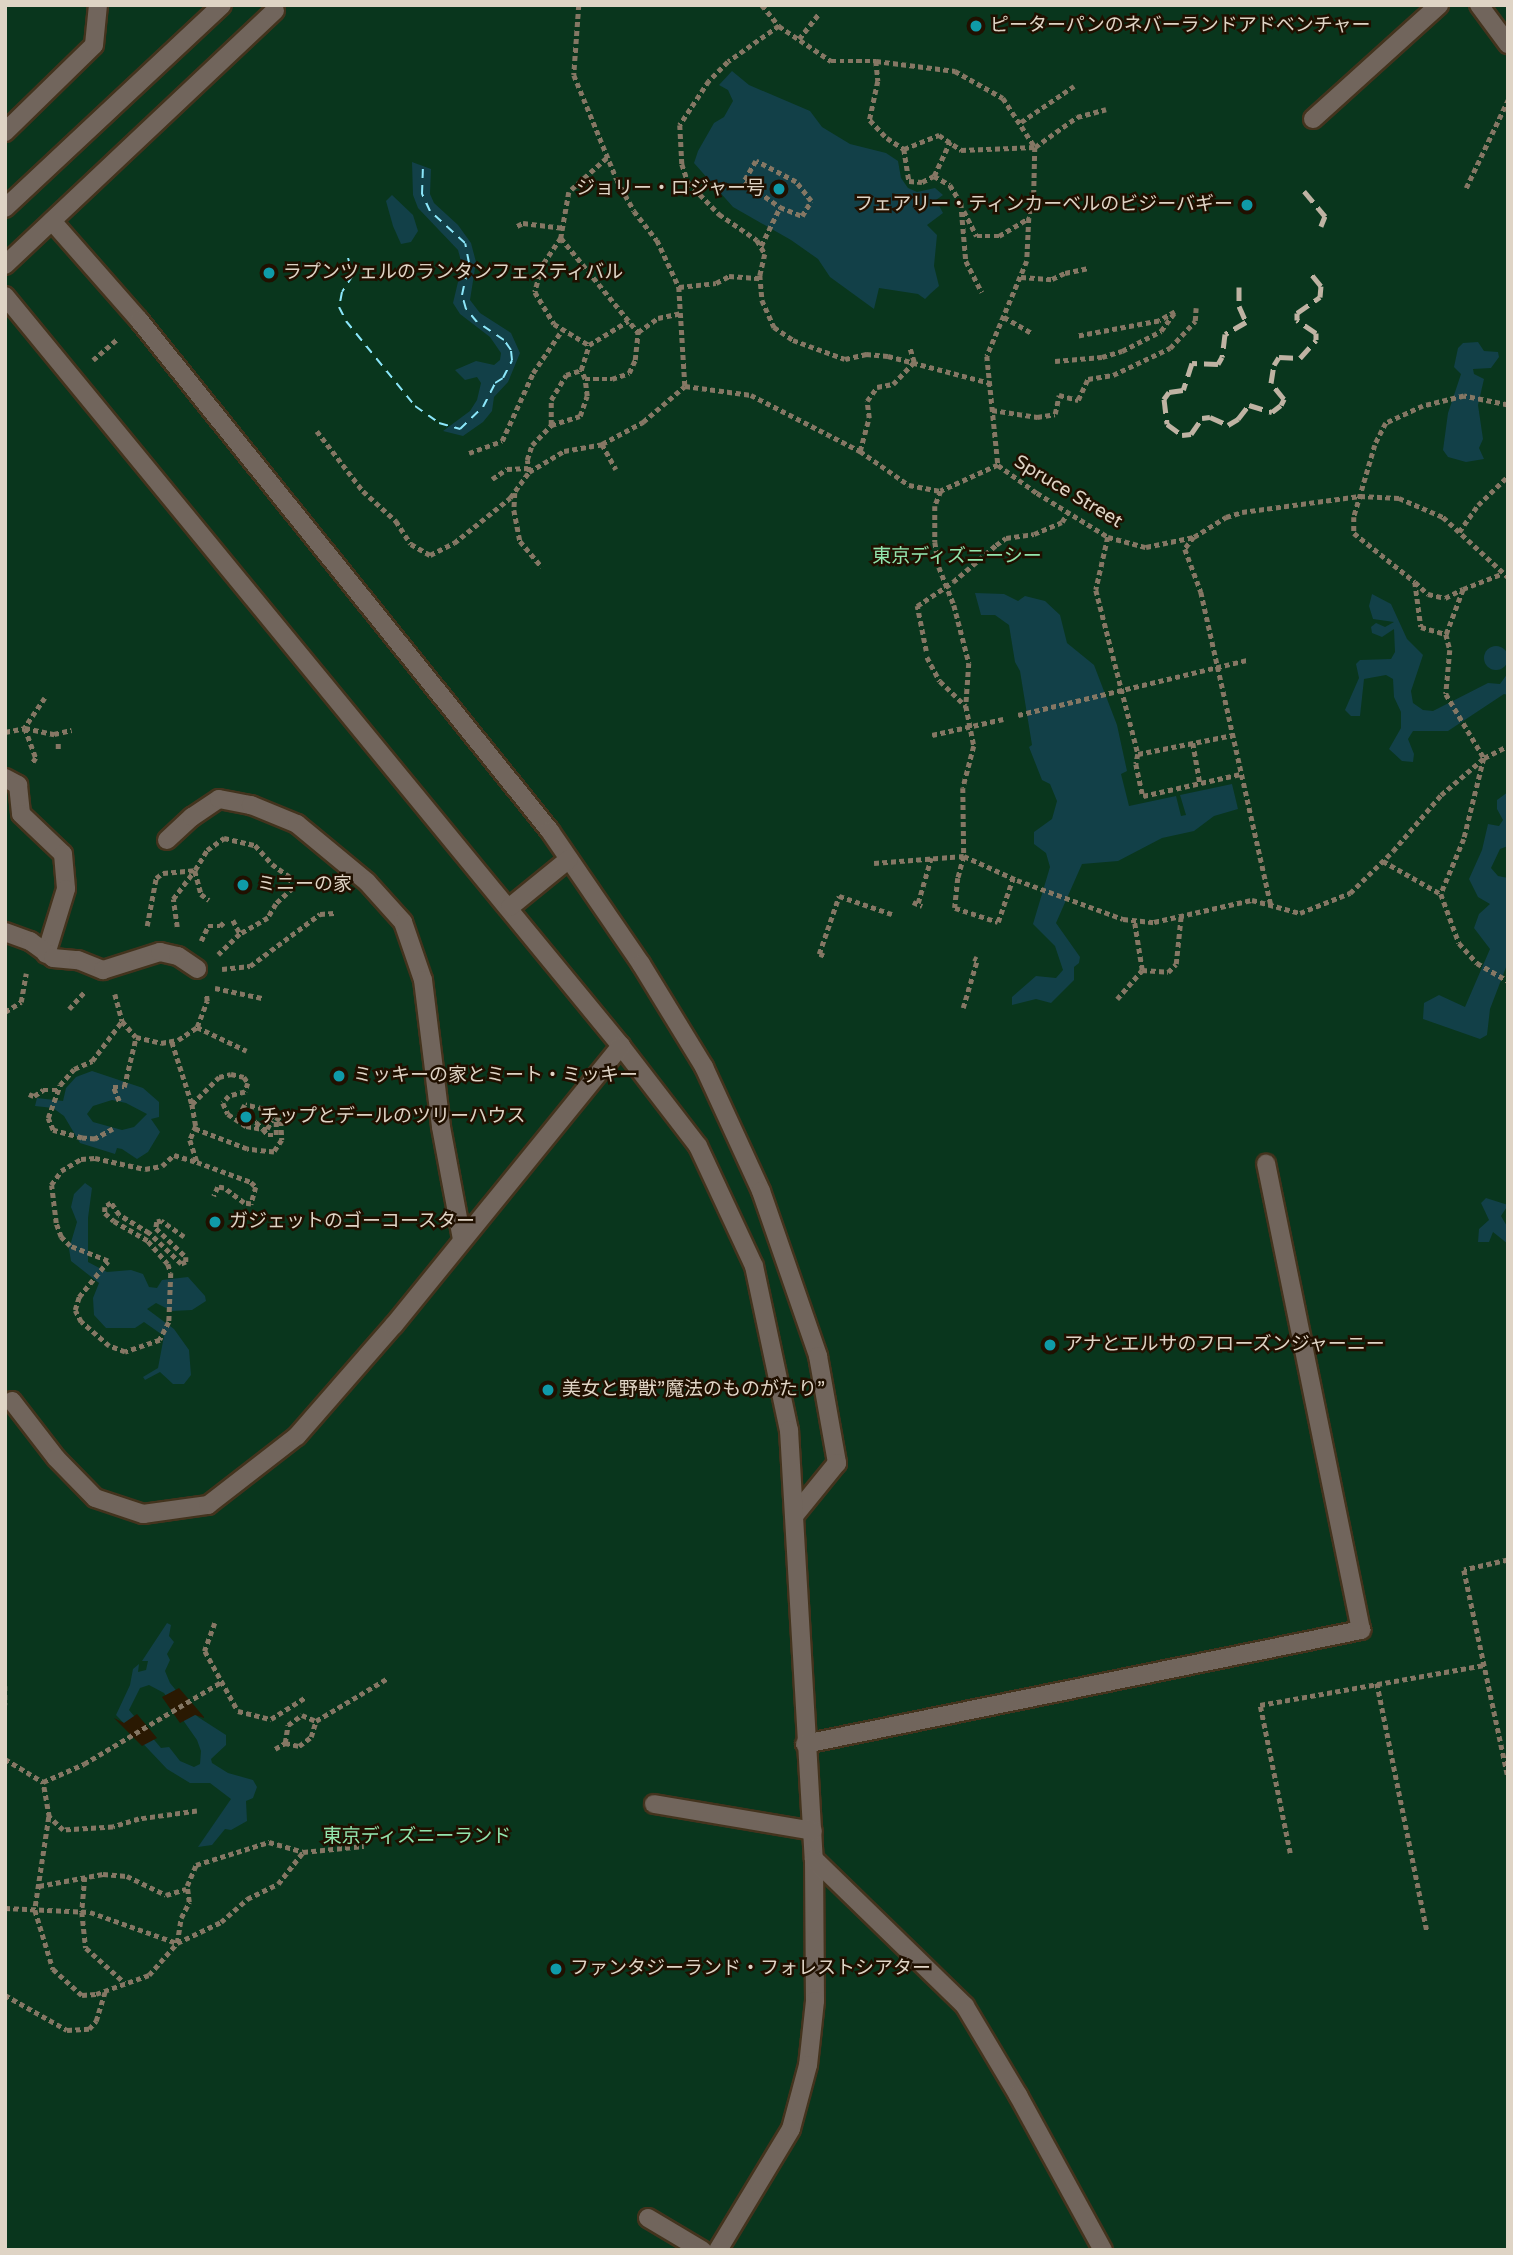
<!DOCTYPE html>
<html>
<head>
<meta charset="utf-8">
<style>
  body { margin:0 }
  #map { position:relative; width:1513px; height:2255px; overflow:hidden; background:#2a1902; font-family:"Varela Round","Noto Sans JP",sans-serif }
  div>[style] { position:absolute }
  .green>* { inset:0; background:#09361d }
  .water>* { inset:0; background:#124048 }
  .round { border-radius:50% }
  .pier>* { inset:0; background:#2a1902 }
  .ferry>* { height:2px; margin-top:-1px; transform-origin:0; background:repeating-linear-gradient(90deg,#8be6f9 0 9px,transparent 0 16px) }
  .path>* { height:4.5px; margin-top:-2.25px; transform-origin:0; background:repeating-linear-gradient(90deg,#857764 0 5px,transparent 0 8.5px) }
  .roads { filter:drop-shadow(2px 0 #43331d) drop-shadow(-2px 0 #43331d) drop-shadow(0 2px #43331d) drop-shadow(0 -2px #43331d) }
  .minor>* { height:18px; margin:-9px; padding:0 9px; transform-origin:9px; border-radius:9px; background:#71655c }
  .rail>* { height:5px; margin-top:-2.5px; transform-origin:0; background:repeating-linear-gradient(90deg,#bfb3a3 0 14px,transparent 0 21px) }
  .dots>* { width:19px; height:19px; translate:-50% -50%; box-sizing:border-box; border:4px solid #201000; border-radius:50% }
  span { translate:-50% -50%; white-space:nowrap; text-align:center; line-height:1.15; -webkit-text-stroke:5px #201000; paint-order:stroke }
  .poi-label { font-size:19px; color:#dfd4c5 }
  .left { translate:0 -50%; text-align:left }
  .right { translate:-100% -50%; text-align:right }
  .street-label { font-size:19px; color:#dfd4c5 }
  .park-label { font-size:19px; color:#93e6ae }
  .frame { position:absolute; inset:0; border:7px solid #dfd4c5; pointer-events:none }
</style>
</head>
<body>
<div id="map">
  <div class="green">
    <div style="clip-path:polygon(5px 5px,1508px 5px,1508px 2250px,5px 2250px)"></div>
  </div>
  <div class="water">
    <div style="clip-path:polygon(732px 71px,749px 85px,810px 111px,822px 127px,850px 144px,886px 153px,898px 161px,901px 178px,908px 188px,917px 192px,935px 188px,943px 195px,936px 200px,943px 213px,927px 225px,937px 235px,934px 266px,939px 286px,930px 294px,925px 299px,918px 294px,879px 288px,874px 309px,830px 277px,818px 259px,791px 240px,733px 207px,694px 163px,698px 151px,714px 123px,724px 117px,733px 101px,728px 90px,719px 85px)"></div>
    <div style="clip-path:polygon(412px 162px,431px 169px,430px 194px,434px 203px,458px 225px,471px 243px,476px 262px,470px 300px,480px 313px,511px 333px,520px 353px,508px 382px,494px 397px,492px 411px,483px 422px,463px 436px,443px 431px,470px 411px,477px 400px,481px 383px,477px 377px,465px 380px,455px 370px,476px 361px,494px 365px,500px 360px,501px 353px,490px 337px,460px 314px,453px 303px,462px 265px,458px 250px,418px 208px,413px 195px)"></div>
    <div style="clip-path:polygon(392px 195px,413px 215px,418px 231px,411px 242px,401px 244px,393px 226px,386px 201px)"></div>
    <div style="clip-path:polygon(1478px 342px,1484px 351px,1498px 352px,1499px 357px,1491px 368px,1473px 369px,1474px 374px,1484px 379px,1478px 405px,1483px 439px,1479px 448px,1484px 459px,1466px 462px,1448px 457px,1443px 450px,1448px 413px,1461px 374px,1454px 367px,1458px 348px,1463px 343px)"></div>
    <div style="clip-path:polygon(975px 593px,1004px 594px,1018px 601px,1025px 596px,1045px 601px,1060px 615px,1067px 643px,1094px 665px,1117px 725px,1127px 771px,1121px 774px,1129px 806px,1176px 796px,1181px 816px,1186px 815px,1180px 795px,1232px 784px,1238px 809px,1214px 816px,1194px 831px,1162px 838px,1118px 861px,1082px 864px,1056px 923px,1080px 957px,1079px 963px,1074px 967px,1074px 980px,1051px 1003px,1036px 999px,1012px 1005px,1012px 997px,1036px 976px,1056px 978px,1063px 970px,1055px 946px,1033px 924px,1050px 867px,1046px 853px,1034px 844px,1034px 832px,1052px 819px,1057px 801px,1050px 784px,1042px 780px,1029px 747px,1032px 745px,1020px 671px,1015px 662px,1009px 625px,995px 615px,981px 615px)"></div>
    <div style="clip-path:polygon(1372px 594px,1391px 604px,1407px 639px,1423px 655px,1411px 691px,1413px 703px,1423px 710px,1433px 711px,1488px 683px,1500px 684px,1508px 673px,1508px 695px,1504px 694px,1448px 731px,1413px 731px,1408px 739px,1414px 754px,1413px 762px,1402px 761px,1389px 749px,1401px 728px,1401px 712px,1394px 697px,1393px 679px,1386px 675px,1364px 679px,1360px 716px,1351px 716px,1345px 710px,1359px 678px,1356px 664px,1360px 660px,1391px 659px,1395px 652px,1394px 629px,1382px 637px,1372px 633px,1371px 627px,1376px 623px,1385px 627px,1394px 622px,1373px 619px,1369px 606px)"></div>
    <div class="round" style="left:1484px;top:646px;width:24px;height:24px"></div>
    <div style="clip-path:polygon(1508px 792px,1508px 846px,1500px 849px,1491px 868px,1498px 876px,1508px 878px,1508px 962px,1490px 1009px,1487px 1035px,1480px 1039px,1423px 1019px,1424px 1003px,1439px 995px,1465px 1007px,1490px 949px,1474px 928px,1479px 914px,1490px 904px,1478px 897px,1469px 879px,1482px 850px,1488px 824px,1499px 826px,1503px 820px,1497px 809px,1497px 800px)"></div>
    <div style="clip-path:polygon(evenodd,92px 1071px,143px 1088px,159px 1102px,159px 1117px,151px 1119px,160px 1132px,148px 1152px,137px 1159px,122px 1149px,117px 1148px,115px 1154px,80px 1143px,64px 1116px,53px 1108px,35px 1106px,37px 1098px,63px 1101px,66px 1088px,76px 1077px,92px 1071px,112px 1100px,126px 1103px,147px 1114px,134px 1127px,122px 1130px,93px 1122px,87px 1114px,93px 1106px,112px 1100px)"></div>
    <div style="clip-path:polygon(85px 1183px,92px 1188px,88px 1218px,88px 1262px,107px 1272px,131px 1270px,143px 1274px,149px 1287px,157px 1288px,162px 1280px,188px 1277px,205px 1296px,206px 1301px,192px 1310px,172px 1311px,156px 1303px,147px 1309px,174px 1329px,189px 1350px,191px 1375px,184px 1384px,173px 1384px,160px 1372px,145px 1380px,143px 1377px,158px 1368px,164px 1336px,144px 1322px,135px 1328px,106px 1328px,94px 1315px,93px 1298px,99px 1283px,71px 1261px,69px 1249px,77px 1222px,71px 1207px,74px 1194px)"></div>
    <div style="clip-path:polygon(1486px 1198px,1508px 1205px,1501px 1216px,1508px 1228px,1508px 1244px,1493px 1232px,1489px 1242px,1478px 1242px,1479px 1229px,1489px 1220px,1481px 1203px)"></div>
    <div style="clip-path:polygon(evenodd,167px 1623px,171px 1625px,169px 1636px,174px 1642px,167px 1654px,170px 1660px,165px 1671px,170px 1683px,198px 1717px,226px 1735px,226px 1745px,211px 1759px,212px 1763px,228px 1773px,253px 1780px,257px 1787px,253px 1798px,246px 1801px,247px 1821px,231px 1830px,225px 1829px,212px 1845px,198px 1847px,231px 1799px,210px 1783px,190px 1783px,167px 1769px,116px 1715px,130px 1685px,133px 1669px,139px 1664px,138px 1672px,146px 1670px,148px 1661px,142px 1661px,167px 1623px,149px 1685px,164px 1693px,197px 1740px,201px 1751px,200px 1764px,194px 1767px,180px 1761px,169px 1747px,161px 1748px,129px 1710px,140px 1688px,149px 1685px)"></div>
  </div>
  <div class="pier">
    <div style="clip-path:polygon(179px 1688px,204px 1717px,204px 1718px,195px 1715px,180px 1723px,162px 1697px)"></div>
    <div style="clip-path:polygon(137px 1714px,157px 1738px,142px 1746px,114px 1718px,124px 1723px)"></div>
  </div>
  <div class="ferry">
    <div style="left:348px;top:258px;width:18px;rotate:74deg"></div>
    <div style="left:353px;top:275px;width:20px;rotate:123deg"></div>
    <div style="left:342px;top:292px;width:15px;rotate:101deg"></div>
    <div style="left:339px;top:307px;width:16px;rotate:63deg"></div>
    <div style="left:346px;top:321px;width:109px;rotate:50.9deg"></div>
    <div style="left:415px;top:406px;width:29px;rotate:35deg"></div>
    <div style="left:439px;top:423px;width:22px;rotate:16deg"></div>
    <div style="left:460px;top:429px;width:32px;rotate:-44deg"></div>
    <div style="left:483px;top:407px;width:27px;rotate:-63deg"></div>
    <div style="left:495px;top:383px;width:9px;rotate:-32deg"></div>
    <div style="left:503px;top:378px;width:20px;rotate:-63deg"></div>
    <div style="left:512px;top:360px;width:10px;rotate:-96deg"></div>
    <div style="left:511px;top:350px;width:12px;rotate:-125deg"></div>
    <div style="left:504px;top:340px;width:32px;rotate:-146deg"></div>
    <div style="left:477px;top:322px;width:17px;rotate:-130deg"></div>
    <div style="left:466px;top:309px;width:15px;rotate:-106deg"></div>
    <div style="left:462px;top:295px;width:33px;rotate:-78deg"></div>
    <div style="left:469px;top:263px;width:20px;rotate:-101deg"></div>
    <div style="left:465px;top:243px;width:47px;rotate:-137.6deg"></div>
    <div style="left:430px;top:211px;width:19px;rotate:-115deg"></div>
    <div style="left:422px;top:194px;width:26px;rotate:-88deg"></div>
  </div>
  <div class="path">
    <div style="left:579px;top:5px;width:70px;rotate:94.1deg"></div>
    <div style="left:574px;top:75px;width:113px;rotate:67.7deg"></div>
    <div style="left:617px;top:180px;width:35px;rotate:61deg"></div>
    <div style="left:634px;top:211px;width:37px;rotate:52deg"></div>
    <div style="left:657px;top:240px;width:52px;rotate:64.9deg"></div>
    <div style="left:679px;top:287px;width:99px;rotate:86.5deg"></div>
    <div style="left:685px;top:386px;width:67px;rotate:7.8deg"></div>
    <div style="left:751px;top:395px;width:123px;rotate:27.2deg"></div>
    <div style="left:860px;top:451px;width:60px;rotate:34.8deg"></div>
    <div style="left:909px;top:485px;width:33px;rotate:11deg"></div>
    <div style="left:762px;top:5px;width:27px;rotate:51deg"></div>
    <div style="left:779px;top:26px;width:63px;rotate:33.9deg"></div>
    <div style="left:831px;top:61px;width:45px"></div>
    <div style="left:876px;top:61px;width:80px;rotate:7.2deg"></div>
    <div style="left:955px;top:71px;width:55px;rotate:29.4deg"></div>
    <div style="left:1003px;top:98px;width:59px;rotate:56.9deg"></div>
    <div style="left:1035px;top:147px;width:45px;rotate:91.3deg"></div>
    <div style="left:1034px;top:192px;width:26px;rotate:101deg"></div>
    <div style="left:1029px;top:218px;width:43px;rotate:92.7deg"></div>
    <div style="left:1027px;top:261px;width:103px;rotate:112.8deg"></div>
    <div style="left:987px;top:356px;width:110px;rotate:84.2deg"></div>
    <div style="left:779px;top:26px;width:62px;rotate:144.8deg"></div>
    <div style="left:728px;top:62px;width:27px;rotate:135deg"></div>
    <div style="left:709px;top:81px;width:53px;rotate:123.4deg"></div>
    <div style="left:680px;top:125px;width:39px;rotate:87deg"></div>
    <div style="left:682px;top:164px;width:19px;rotate:72deg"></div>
    <div style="left:688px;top:182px;width:45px;rotate:45.9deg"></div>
    <div style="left:719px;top:214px;width:46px;rotate:34.4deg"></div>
    <div style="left:757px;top:240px;width:16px;rotate:60deg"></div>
    <div style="left:765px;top:254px;width:22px;rotate:103deg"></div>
    <div style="left:760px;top:275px;width:25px;rotate:85deg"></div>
    <div style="left:762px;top:300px;width:30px;rotate:66deg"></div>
    <div style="left:774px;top:327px;width:23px;rotate:34deg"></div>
    <div style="left:793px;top:340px;width:55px;rotate:20.1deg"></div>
    <div style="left:845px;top:359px;width:22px;rotate:-13deg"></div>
    <div style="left:866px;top:354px;width:22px;rotate:5deg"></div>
    <div style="left:888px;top:356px;width:106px;rotate:14.8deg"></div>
    <div style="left:799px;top:39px;width:33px;rotate:-52deg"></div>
    <div style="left:876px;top:61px;width:20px;rotate:84deg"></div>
    <div style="left:878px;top:81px;width:40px;rotate:102deg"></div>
    <div style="left:870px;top:120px;width:25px;rotate:47deg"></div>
    <div style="left:887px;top:138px;width:20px;rotate:33deg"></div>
    <div style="left:904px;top:149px;width:32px;rotate:81deg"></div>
    <div style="left:909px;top:181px;width:13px;rotate:4deg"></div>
    <div style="left:922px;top:182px;width:13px;rotate:-27deg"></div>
    <div style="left:934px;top:176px;width:18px;rotate:29deg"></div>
    <div style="left:950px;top:185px;width:21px;rotate:59deg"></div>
    <div style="left:961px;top:203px;width:58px;rotate:85.1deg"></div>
    <div style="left:966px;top:261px;width:35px;rotate:63deg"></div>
    <div style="left:1021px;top:122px;width:64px;rotate:-34.2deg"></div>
    <div style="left:904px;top:149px;width:38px;rotate:-22deg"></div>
    <div style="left:939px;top:135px;width:27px;rotate:34deg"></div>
    <div style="left:961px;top:150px;width:74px;rotate:-2.3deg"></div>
    <div style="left:1035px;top:147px;width:52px;rotate:-35.5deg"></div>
    <div style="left:1077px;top:117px;width:30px;rotate:-15deg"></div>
    <div style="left:607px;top:158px;width:51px;rotate:138.2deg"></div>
    <div style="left:569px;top:192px;width:47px;rotate:99.9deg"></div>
    <div style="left:561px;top:238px;width:122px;rotate:50.7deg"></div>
    <div style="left:934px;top:176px;width:38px;rotate:-65deg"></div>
    <div style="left:1466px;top:188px;width:98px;rotate:-64.5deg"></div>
    <div style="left:964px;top:211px;width:28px;rotate:63deg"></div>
    <div style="left:977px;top:236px;width:22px"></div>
    <div style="left:999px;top:236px;width:35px;rotate:-31deg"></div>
    <div style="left:517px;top:226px;width:7px;rotate:-27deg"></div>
    <div style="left:523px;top:223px;width:39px;rotate:7deg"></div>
    <div style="left:561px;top:238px;width:34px;rotate:124deg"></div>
    <div style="left:542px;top:266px;width:27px;rotate:105deg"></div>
    <div style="left:535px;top:292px;width:37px;rotate:59deg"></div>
    <div style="left:554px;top:324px;width:41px;rotate:31deg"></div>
    <div style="left:589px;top:345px;width:46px;rotate:-31.6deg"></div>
    <div style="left:761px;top:246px;width:43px;rotate:-64deg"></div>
    <div style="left:780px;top:207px;width:24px;rotate:22deg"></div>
    <div style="left:802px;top:216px;width:17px;rotate:-59deg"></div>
    <div style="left:811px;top:201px;width:24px;rotate:-128deg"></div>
    <div style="left:796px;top:182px;width:45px;rotate:-152.3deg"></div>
    <div style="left:756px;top:161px;width:24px;rotate:120deg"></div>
    <div style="left:744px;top:182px;width:44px;rotate:34.8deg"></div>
    <div style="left:1021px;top:277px;width:31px;rotate:4deg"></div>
    <div style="left:1052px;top:279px;width:14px;rotate:-25deg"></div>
    <div style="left:1065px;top:273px;width:24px;rotate:-12deg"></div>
    <div style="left:679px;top:287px;width:37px;rotate:-6deg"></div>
    <div style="left:716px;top:283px;width:15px;rotate:-28deg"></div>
    <div style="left:729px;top:276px;width:31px;rotate:4deg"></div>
    <div style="left:1004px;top:317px;width:32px;rotate:30deg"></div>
    <div style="left:93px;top:360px;width:33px;rotate:-41deg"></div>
    <div style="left:1055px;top:361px;width:47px;rotate:-4.9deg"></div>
    <div style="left:1102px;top:357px;width:21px;rotate:-17deg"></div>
    <div style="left:1122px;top:351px;width:44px;rotate:-27.1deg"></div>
    <div style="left:1161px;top:331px;width:24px;rotate:-54deg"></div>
    <div style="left:1175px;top:312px;width:18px;rotate:151deg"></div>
    <div style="left:1159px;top:321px;width:82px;rotate:169.5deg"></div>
    <div style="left:585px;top:379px;width:10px;rotate:-114deg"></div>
    <div style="left:581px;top:370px;width:26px;rotate:-72deg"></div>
    <div style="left:1508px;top:405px;width:45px;rotate:-168.4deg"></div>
    <div style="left:1464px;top:396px;width:42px;rotate:166.3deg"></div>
    <div style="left:1423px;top:406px;width:41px;rotate:155.3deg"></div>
    <div style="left:1386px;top:423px;width:25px;rotate:117deg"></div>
    <div style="left:1375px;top:445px;width:75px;rotate:106.3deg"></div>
    <div style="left:1354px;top:517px;width:16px;rotate:90deg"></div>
    <div style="left:1354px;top:533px;width:78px;rotate:38.8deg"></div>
    <div style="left:1415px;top:582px;width:45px;rotate:82.4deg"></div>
    <div style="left:1421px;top:627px;width:26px;rotate:16deg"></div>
    <div style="left:1446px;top:634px;width:16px;rotate:76deg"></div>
    <div style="left:1450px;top:650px;width:44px;rotate:95.2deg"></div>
    <div style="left:1446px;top:694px;width:74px;rotate:59.3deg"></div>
    <div style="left:1484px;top:758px;width:83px;rotate:103.9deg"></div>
    <div style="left:1464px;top:839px;width:60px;rotate:112.7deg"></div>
    <div style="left:1441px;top:894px;width:52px;rotate:69.8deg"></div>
    <div style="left:1459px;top:943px;width:27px;rotate:48deg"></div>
    <div style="left:1477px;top:963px;width:36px;rotate:30deg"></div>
    <div style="left:992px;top:410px;width:46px;rotate:8.8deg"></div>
    <div style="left:1037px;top:417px;width:18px;rotate:-9deg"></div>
    <div style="left:1055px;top:414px;width:19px;rotate:-78deg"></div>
    <div style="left:1059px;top:395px;width:20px;rotate:15deg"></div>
    <div style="left:1078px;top:400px;width:23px;rotate:-65deg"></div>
    <div style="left:1088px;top:379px;width:25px;rotate:-9deg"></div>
    <div style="left:1113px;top:375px;width:63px;rotate:-25.3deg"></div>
    <div style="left:1170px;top:348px;width:37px;rotate:-47deg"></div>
    <div style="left:1195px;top:321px;width:13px;rotate:-86deg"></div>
    <div style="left:551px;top:425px;width:25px;rotate:-90deg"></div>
    <div style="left:551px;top:400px;width:29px;rotate:-59deg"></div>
    <div style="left:566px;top:375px;width:16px;rotate:-18deg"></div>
    <div style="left:317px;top:431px;width:76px;rotate:52.5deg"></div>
    <div style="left:363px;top:491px;width:45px;rotate:42.3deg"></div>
    <div style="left:396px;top:521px;width:27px;rotate:57deg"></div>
    <div style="left:411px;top:544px;width:22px;rotate:30deg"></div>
    <div style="left:430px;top:555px;width:27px;rotate:-27deg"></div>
    <div style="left:454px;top:543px;width:72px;rotate:-38.8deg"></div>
    <div style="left:510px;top:498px;width:32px;rotate:-54deg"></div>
    <div style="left:529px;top:472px;width:12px;rotate:-99deg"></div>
    <div style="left:527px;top:460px;width:16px;rotate:-72deg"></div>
    <div style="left:532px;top:445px;width:28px;rotate:-46deg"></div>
    <div style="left:551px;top:425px;width:30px;rotate:-17deg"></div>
    <div style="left:580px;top:416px;width:21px;rotate:-71deg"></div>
    <div style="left:587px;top:396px;width:17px;rotate:-97deg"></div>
    <div style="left:585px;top:379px;width:27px"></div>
    <div style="left:612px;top:379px;width:18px;rotate:-19deg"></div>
    <div style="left:629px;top:373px;width:14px;rotate:-65deg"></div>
    <div style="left:635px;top:360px;width:28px;rotate:-84deg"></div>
    <div style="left:638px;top:332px;width:24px;rotate:-35deg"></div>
    <div style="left:658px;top:318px;width:24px;rotate:-12deg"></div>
    <div style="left:602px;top:444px;width:29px;rotate:61deg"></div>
    <div style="left:860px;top:451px;width:34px;rotate:-75deg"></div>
    <div style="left:869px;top:418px;width:17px;rotate:-97deg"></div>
    <div style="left:867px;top:401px;width:17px;rotate:-54deg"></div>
    <div style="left:877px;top:387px;width:16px;rotate:-11deg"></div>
    <div style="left:893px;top:384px;width:30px;rotate:-46deg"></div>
    <div style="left:914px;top:362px;width:14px;rotate:-107deg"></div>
    <div style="left:469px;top:453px;width:35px;rotate:-20deg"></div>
    <div style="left:502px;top:441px;width:75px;rotate:-65.5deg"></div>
    <div style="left:533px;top:373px;width:52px;rotate:-56deg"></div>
    <div style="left:998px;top:465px;width:63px;rotate:155.5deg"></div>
    <div style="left:941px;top:491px;width:16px;rotate:112deg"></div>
    <div style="left:935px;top:506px;width:36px;rotate:90deg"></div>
    <div style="left:935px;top:542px;width:25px;rotate:81deg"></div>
    <div style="left:939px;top:567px;width:41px;rotate:68.5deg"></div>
    <div style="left:954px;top:605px;width:60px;rotate:75.5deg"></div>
    <div style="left:969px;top:663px;width:43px;rotate:94deg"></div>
    <div style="left:966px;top:706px;width:41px;rotate:78.7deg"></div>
    <div style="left:974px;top:746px;width:43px;rotate:104.7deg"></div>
    <div style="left:963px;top:788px;width:68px;rotate:89.2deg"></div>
    <div style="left:964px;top:856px;width:58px;rotate:24.4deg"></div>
    <div style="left:1017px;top:880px;width:113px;rotate:20.2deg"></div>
    <div style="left:1123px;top:919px;width:31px;rotate:6deg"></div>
    <div style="left:1154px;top:922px;width:100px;rotate:-12.7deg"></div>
    <div style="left:1252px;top:900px;width:50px;rotate:15.2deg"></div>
    <div style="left:1300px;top:913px;width:54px;rotate:-21.8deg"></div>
    <div style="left:1350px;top:893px;width:60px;rotate:-44.3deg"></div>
    <div style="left:1393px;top:851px;width:74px;rotate:-49.4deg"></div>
    <div style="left:1441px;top:795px;width:57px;rotate:-40.7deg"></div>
    <div style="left:1484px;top:758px;width:27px;rotate:-27deg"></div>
    <div style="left:998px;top:465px;width:48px;rotate:35.7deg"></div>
    <div style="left:1037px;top:493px;width:84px;rotate:31.8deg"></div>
    <div style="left:1108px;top:537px;width:39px;rotate:15deg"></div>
    <div style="left:1146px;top:547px;width:49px;rotate:-11.8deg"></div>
    <div style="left:1194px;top:537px;width:38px;rotate:-32deg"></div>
    <div style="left:1226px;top:517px;width:17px;rotate:-17deg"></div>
    <div style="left:1242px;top:512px;width:119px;rotate:-7.7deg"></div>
    <div style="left:1360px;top:496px;width:39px;rotate:3deg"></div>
    <div style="left:1399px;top:498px;width:48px;rotate:23.4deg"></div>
    <div style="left:1443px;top:517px;width:88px;rotate:42.7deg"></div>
    <div style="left:529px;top:472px;width:41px;rotate:-31deg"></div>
    <div style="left:564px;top:451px;width:39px;rotate:-10deg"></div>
    <div style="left:602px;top:444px;width:47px;rotate:-28.2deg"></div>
    <div style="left:643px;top:422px;width:55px;rotate:-40.6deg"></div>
    <div style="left:492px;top:479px;width:18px;rotate:-34deg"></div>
    <div style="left:507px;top:469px;width:21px;rotate:-3deg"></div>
    <div style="left:515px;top:493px;width:17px;rotate:93deg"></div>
    <div style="left:514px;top:510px;width:32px;rotate:79deg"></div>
    <div style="left:520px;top:541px;width:34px;rotate:50deg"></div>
    <div style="left:1459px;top:532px;width:33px;rotate:-55deg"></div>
    <div style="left:1478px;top:505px;width:42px;rotate:-44deg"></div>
    <div style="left:1108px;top:537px;width:54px;rotate:102.8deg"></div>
    <div style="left:1096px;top:590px;width:169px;rotate:75.6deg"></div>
    <div style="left:1138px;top:754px;width:97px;rotate:-11.3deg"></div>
    <div style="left:1194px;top:537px;width:15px;rotate:127deg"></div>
    <div style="left:1185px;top:549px;width:46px;rotate:69.6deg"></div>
    <div style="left:1201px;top:592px;width:322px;rotate:77.4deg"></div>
    <div style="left:1415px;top:582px;width:18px;rotate:43deg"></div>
    <div style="left:1428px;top:594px;width:17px;rotate:13deg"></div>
    <div style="left:1445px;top:598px;width:20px;rotate:-27deg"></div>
    <div style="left:1446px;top:634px;width:48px;rotate:-69.3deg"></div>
    <div style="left:1463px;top:589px;width:41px;rotate:-21.5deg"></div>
    <div style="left:926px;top:651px;width:46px;rotate:-101.3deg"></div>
    <div style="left:917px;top:606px;width:43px;rotate:-33.7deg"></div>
    <div style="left:953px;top:582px;width:57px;rotate:-40.7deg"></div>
    <div style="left:996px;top:545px;width:12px;rotate:-35deg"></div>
    <div style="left:1006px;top:538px;width:28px;rotate:-8deg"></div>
    <div style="left:1034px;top:534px;width:30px;rotate:-23deg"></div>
    <div style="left:1062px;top:522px;width:12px;rotate:-59deg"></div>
    <div style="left:927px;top:657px;width:27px;rotate:62deg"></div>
    <div style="left:940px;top:681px;width:36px;rotate:44deg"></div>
    <div style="left:45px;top:698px;width:36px;rotate:124deg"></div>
    <div style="left:25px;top:728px;width:30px;rotate:12deg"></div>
    <div style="left:54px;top:734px;width:18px;rotate:-13deg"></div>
    <div style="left:1018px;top:715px;width:236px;rotate:-13.5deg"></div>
    <div style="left:5px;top:732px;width:20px;rotate:-11deg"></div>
    <div style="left:25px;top:728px;width:32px;rotate:70deg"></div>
    <div style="left:36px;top:758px;width:7px;rotate:124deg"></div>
    <div style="left:932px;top:735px;width:73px;rotate:-12.7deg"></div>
    <div style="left:1193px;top:743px;width:41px;rotate:80.1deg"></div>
    <div style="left:58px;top:749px;width:7px;rotate:-90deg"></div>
    <div style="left:1138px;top:754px;width:10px;rotate:101deg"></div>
    <div style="left:1136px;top:764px;width:33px;rotate:78deg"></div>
    <div style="left:1143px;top:796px;width:100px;rotate:-12.7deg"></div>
    <div style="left:1383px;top:861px;width:67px;rotate:29.6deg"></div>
    <div style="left:874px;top:863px;width:90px;rotate:-4.4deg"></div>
    <div style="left:964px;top:856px;width:23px;rotate:105deg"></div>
    <div style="left:958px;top:878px;width:30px;rotate:96deg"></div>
    <div style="left:955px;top:908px;width:45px;rotate:18deg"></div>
    <div style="left:998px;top:922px;width:46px;rotate:-71.2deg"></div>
    <div style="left:195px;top:871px;width:24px;rotate:75deg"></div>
    <div style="left:201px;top:894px;width:10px;rotate:37deg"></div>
    <div style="left:913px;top:902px;width:10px;rotate:24deg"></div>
    <div style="left:918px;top:903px;width:47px;rotate:-73.9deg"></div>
    <div style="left:233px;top:920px;width:16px;rotate:63deg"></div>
    <div style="left:147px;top:926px;width:49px;rotate:-79.4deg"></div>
    <div style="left:156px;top:878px;width:9px;rotate:-36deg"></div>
    <div style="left:163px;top:873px;width:32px;rotate:-5deg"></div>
    <div style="left:195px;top:870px;width:23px;rotate:-59deg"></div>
    <div style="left:207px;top:850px;width:21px;rotate:-35deg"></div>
    <div style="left:224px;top:838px;width:32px;rotate:13deg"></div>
    <div style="left:255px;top:845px;width:25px;rotate:48deg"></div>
    <div style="left:272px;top:864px;width:22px;rotate:36deg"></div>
    <div style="left:290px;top:877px;width:11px;rotate:75deg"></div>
    <div style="left:293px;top:888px;width:23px;rotate:137deg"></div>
    <div style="left:276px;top:904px;width:16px;rotate:120deg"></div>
    <div style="left:268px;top:918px;width:32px;rotate:150deg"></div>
    <div style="left:240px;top:934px;width:30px;rotate:136deg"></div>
    <div style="left:177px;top:927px;width:28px;rotate:-98deg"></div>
    <div style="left:173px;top:899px;width:36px;rotate:-53deg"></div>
    <div style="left:201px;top:941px;width:17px;rotate:-65deg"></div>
    <div style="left:208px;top:926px;width:12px"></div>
    <div style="left:220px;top:926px;width:6px;rotate:-45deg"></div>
    <div style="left:824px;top:956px;width:5px;rotate:-158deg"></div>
    <div style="left:819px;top:954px;width:61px;rotate:-71deg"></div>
    <div style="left:839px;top:896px;width:56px;rotate:18.8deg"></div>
    <div style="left:222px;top:969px;width:28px;rotate:-6deg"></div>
    <div style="left:250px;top:966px;width:87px;rotate:-36.6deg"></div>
    <div style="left:320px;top:914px;width:14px;rotate:-4deg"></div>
    <div style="left:1142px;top:970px;width:26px;rotate:4deg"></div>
    <div style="left:1168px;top:972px;width:11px;rotate:-45deg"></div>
    <div style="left:1176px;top:964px;width:48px;rotate:-84.1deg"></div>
    <div style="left:215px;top:988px;width:48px;rotate:12deg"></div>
    <div style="left:115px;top:994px;width:28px;rotate:75deg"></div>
    <div style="left:122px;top:1021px;width:21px;rotate:49deg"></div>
    <div style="left:136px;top:1037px;width:26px;rotate:13deg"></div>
    <div style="left:161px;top:1043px;width:17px;rotate:-10deg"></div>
    <div style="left:178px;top:1040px;width:23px;rotate:-34deg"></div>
    <div style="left:197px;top:1027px;width:28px;rotate:-69deg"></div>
    <div style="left:207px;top:1001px;width:8px;rotate:-97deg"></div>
    <div style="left:1117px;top:999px;width:38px;rotate:-49deg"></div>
    <div style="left:1142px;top:970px;width:51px;rotate:-99.1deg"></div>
    <div style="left:963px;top:1008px;width:50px;rotate:-73.7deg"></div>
    <div style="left:977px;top:960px;width:4px;rotate:-153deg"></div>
    <div style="left:69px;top:1009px;width:24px;rotate:-48deg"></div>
    <div style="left:5px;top:1012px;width:19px;rotate:-32deg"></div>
    <div style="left:21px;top:1002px;width:29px;rotate:-80deg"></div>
    <div style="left:197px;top:1027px;width:55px;rotate:25.6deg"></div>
    <div style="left:172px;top:1042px;width:65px;rotate:72.1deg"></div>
    <div style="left:192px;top:1104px;width:22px;rotate:80deg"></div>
    <div style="left:196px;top:1126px;width:15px;rotate:113deg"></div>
    <div style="left:190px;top:1140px;width:23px;rotate:72deg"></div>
    <div style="left:197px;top:1162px;width:58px;rotate:20.3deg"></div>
    <div style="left:251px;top:1182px;width:7px;rotate:45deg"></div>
    <div style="left:256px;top:1187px;width:18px;rotate:106deg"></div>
    <div style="left:251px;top:1204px;width:7px;rotate:-172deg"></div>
    <div style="left:244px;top:1203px;width:25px;rotate:-143deg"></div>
    <div style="left:224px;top:1188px;width:6px;rotate:-171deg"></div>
    <div style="left:218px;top:1187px;width:10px;rotate:114deg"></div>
    <div style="left:29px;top:1094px;width:5px;rotate:22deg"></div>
    <div style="left:34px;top:1096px;width:11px;rotate:-34deg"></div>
    <div style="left:43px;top:1090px;width:15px"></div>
    <div style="left:119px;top:1101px;width:15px;rotate:-113deg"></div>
    <div style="left:113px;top:1087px;width:11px"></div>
    <div style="left:124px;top:1087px;width:51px;rotate:-76.5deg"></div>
    <div style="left:192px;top:1104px;width:38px;rotate:-45deg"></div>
    <div style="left:219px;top:1077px;width:12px;rotate:-14deg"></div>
    <div style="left:231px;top:1074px;width:13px;rotate:13deg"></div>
    <div style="left:244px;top:1077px;width:7px;rotate:56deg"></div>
    <div style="left:248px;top:1083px;width:9px;rotate:108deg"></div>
    <div style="left:245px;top:1092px;width:16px;rotate:166deg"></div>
    <div style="left:229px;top:1096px;width:9px;rotate:131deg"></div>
    <div style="left:223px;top:1103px;width:12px;rotate:66deg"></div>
    <div style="left:228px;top:1114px;width:22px;rotate:34deg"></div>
    <div style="left:246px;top:1126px;width:17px;rotate:10deg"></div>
    <div style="left:263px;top:1129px;width:4px"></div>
    <div style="left:267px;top:1129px;width:10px;rotate:-61deg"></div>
    <div style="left:272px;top:1120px;width:14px;rotate:-129deg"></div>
    <div style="left:263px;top:1109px;width:18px;rotate:-167deg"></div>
    <div style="left:245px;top:1105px;width:13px;rotate:117deg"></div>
    <div style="left:239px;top:1117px;width:18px;rotate:16deg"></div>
    <div style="left:256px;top:1122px;width:10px;rotate:45deg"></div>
    <div style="left:263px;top:1129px;width:8px;rotate:50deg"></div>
    <div style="left:268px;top:1135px;width:8px"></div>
    <div style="left:276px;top:1135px;width:18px;rotate:-90deg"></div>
    <div style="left:276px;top:1117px;width:6px;rotate:39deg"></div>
    <div style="left:281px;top:1121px;width:19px;rotate:87deg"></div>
    <div style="left:282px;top:1140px;width:14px;rotate:124deg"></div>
    <div style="left:274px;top:1152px;width:27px;rotate:-174deg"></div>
    <div style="left:247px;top:1149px;width:56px;rotate:-159deg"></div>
    <div style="left:113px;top:1129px;width:21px;rotate:151deg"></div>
    <div style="left:95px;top:1139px;width:13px;rotate:-176deg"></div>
    <div style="left:82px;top:1138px;width:30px;rotate:-165deg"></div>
    <div style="left:53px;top:1130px;width:13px;rotate:-113deg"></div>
    <div style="left:48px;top:1118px;width:35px;rotate:-70deg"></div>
    <div style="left:60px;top:1085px;width:21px;rotate:-49deg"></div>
    <div style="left:74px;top:1069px;width:20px;rotate:-24deg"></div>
    <div style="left:92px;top:1061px;width:50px;rotate:-53.1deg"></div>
    <div style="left:184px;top:1237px;width:28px;rotate:-145deg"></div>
    <div style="left:161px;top:1221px;width:4px;rotate:166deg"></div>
    <div style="left:157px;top:1222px;width:6px;rotate:99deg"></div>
    <div style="left:156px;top:1228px;width:42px;rotate:44deg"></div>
    <div style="left:186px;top:1257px;width:5px;rotate:90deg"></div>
    <div style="left:186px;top:1262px;width:5px;rotate:158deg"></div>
    <div style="left:181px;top:1264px;width:45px;rotate:-135.9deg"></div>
    <div style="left:149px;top:1233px;width:35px;rotate:-149deg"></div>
    <div style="left:119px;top:1215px;width:14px;rotate:-124deg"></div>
    <div style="left:111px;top:1203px;width:7px;rotate:146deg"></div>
    <div style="left:105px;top:1207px;width:6px;rotate:90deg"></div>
    <div style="left:105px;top:1213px;width:12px;rotate:42deg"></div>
    <div style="left:114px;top:1221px;width:39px;rotate:30deg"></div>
    <div style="left:148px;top:1241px;width:30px;rotate:49deg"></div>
    <div style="left:168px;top:1264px;width:9px;rotate:72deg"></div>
    <div style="left:171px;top:1273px;width:49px;rotate:92.3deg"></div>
    <div style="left:169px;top:1322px;width:20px;rotate:117deg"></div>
    <div style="left:160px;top:1340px;width:37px;rotate:161deg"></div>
    <div style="left:125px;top:1352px;width:17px;rotate:-159deg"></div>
    <div style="left:109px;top:1346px;width:37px;rotate:-139deg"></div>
    <div style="left:81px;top:1322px;width:13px;rotate:-117deg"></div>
    <div style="left:75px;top:1310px;width:14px;rotate:-73deg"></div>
    <div style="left:79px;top:1297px;width:46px;rotate:-51.1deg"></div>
    <div style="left:108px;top:1261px;width:41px;rotate:-158.5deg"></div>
    <div style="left:70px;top:1246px;width:13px;rotate:-135deg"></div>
    <div style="left:61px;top:1237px;width:15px;rotate:-110deg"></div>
    <div style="left:56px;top:1223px;width:38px;rotate:-97deg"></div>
    <div style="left:51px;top:1185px;width:17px;rotate:-54deg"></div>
    <div style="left:61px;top:1171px;width:23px;rotate:-31deg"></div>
    <div style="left:81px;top:1159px;width:14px;rotate:-4deg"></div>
    <div style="left:95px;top:1158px;width:51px;rotate:12.4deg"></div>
    <div style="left:145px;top:1169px;width:17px;rotate:-10deg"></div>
    <div style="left:162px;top:1166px;width:16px;rotate:-43deg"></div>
    <div style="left:174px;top:1155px;width:24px;rotate:17deg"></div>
    <div style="left:1508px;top:1560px;width:45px;rotate:167.2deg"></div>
    <div style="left:1464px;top:1570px;width:212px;rotate:78deg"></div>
    <div style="left:215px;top:1623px;width:30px;rotate:110deg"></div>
    <div style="left:205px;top:1651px;width:68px;rotate:61.2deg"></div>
    <div style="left:238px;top:1711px;width:34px;rotate:14deg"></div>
    <div style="left:271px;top:1719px;width:41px;rotate:-32.2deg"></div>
    <div style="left:1377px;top:1683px;width:253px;rotate:78.6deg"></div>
    <div style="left:5px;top:1686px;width:19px;rotate:90deg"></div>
    <div style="left:285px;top:1743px;width:18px;rotate:-81deg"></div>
    <div style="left:288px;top:1725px;width:17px;rotate:-36deg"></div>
    <div style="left:302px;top:1715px;width:15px;rotate:23deg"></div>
    <div style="left:275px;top:1749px;width:12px;rotate:-31deg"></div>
    <div style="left:285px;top:1743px;width:14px;rotate:12deg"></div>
    <div style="left:299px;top:1746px;width:15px;rotate:-37deg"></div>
    <div style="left:311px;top:1737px;width:17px;rotate:-73deg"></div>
    <div style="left:316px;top:1721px;width:84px;rotate:-30.8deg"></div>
    <div style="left:5px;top:1759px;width:44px;rotate:31.2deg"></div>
    <div style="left:197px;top:1811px;width:59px;rotate:172.1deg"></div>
    <div style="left:139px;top:1819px;width:27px;rotate:163deg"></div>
    <div style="left:113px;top:1827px;width:50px;rotate:176.6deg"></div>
    <div style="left:63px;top:1830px;width:19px;rotate:-137deg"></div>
    <div style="left:49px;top:1817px;width:36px;rotate:-100deg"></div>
    <div style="left:43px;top:1782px;width:45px;rotate:-23.7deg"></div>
    <div style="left:84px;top:1764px;width:160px;rotate:-30.9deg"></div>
    <div style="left:49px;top:1817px;width:94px;rotate:98.6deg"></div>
    <div style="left:35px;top:1910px;width:62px;rotate:73deg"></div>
    <div style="left:53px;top:1969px;width:39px;rotate:42deg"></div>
    <div style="left:82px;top:1995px;width:14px;rotate:-4deg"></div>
    <div style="left:96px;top:1994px;width:56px;rotate:-19.7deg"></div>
    <div style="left:149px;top:1975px;width:43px;rotate:-48.8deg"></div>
    <div style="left:177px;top:1943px;width:25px;rotate:-81deg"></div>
    <div style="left:181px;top:1918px;width:18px;rotate:-63deg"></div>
    <div style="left:189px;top:1902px;width:16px;rotate:-97deg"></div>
    <div style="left:187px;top:1886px;width:23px;rotate:-67deg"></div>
    <div style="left:196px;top:1865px;width:77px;rotate:-17.5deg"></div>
    <div style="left:269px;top:1842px;width:35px;rotate:16deg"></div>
    <div style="left:1290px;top:1853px;width:151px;rotate:-101.5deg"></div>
    <div style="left:1260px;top:1705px;width:228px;rotate:-10.1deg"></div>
    <div style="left:85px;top:1877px;width:35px;rotate:95deg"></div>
    <div style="left:82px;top:1912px;width:36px;rotate:84deg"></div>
    <div style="left:86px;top:1948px;width:52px;rotate:41.9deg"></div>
    <div style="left:39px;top:1886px;width:65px;rotate:-10.6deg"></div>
    <div style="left:103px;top:1874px;width:24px;rotate:5deg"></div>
    <div style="left:127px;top:1876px;width:43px;rotate:26deg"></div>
    <div style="left:166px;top:1895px;width:21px;rotate:-17deg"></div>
    <div style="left:5px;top:1908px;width:85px;rotate:2.7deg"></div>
    <div style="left:90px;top:1912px;width:92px;rotate:19.6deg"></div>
    <div style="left:177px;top:1943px;width:49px;rotate:-25.5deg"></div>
    <div style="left:221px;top:1922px;width:35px;rotate:-41deg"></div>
    <div style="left:247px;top:1899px;width:34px;rotate:-26deg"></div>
    <div style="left:278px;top:1884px;width:41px;rotate:-52deg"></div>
    <div style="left:303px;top:1852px;width:61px;rotate:-5.6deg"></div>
    <div style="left:5px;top:1995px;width:71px;rotate:29.4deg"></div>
    <div style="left:67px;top:2030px;width:22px;rotate:-3deg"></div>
    <div style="left:89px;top:2029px;width:11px;rotate:-49deg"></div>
    <div style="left:96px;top:2021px;width:30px;rotate:-73deg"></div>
  </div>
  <div class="roads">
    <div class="minor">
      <div style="left:1479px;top:5px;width:49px;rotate:53.4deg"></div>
      <div style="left:1313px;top:119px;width:170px;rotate:-42.1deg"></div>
      <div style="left:5px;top:132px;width:124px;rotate:-44.3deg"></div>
      <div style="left:94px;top:45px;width:40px;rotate:-84.3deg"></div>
      <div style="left:5px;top:208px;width:297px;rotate:-43.1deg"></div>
      <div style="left:52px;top:221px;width:132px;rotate:48.7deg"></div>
      <div style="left:139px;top:320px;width:656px;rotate:51.19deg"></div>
      <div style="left:550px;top:831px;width:161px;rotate:55.6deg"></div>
      <div style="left:641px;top:964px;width:121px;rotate:58.5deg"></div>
      <div style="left:704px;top:1067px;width:136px;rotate:65.3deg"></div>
      <div style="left:761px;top:1191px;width:175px;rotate:70.9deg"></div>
      <div style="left:818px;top:1356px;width:109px;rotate:79.9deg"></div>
      <div style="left:837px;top:1463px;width:68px;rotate:129.1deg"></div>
      <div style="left:5px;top:265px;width:371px;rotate:-43.3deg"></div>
      <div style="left:5px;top:296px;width:971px;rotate:50.6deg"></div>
      <div style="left:621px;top:1046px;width:126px;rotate:52.4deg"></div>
      <div style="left:698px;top:1146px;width:132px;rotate:65deg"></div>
      <div style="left:754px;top:1266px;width:168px;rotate:78deg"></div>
      <div style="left:789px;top:1430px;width:430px;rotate:86.7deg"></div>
      <div style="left:814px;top:1859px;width:142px;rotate:89.6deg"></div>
      <div style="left:815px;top:2001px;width:64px;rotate:96.2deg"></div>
      <div style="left:808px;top:2065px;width:66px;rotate:104.9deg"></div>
      <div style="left:791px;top:2129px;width:141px;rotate:121.1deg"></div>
      <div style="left:5px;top:778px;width:15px;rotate:28deg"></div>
      <div style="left:18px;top:785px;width:29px;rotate:84deg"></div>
      <div style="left:21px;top:814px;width:58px;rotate:43.6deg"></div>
      <div style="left:63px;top:854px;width:35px;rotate:85deg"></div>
      <div style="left:66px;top:889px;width:68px;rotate:107.1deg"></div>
      <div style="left:167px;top:840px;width:34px;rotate:-43deg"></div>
      <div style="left:192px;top:817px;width:32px;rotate:-34deg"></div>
      <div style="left:219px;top:799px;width:33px;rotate:11deg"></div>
      <div style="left:251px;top:805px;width:50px;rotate:22.4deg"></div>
      <div style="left:297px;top:824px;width:91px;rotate:39.6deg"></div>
      <div style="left:367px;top:882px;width:54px;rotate:48deg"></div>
      <div style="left:403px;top:922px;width:61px;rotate:71deg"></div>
      <div style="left:423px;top:980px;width:148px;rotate:83deg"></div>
      <div style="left:441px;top:1127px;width:114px;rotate:79.4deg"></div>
      <div style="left:510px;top:907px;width:76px;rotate:-39.1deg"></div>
      <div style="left:5px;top:932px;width:27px;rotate:20deg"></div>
      <div style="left:30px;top:941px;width:29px;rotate:36deg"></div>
      <div style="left:53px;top:958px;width:25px;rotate:5deg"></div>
      <div style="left:78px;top:960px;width:27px;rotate:22deg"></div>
      <div style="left:103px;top:970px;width:60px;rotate:-17.5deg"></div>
      <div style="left:160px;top:952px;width:18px;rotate:13deg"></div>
      <div style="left:178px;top:956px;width:23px;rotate:34deg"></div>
      <div style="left:12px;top:1401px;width:72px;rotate:52.3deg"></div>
      <div style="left:56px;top:1458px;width:56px;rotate:45.7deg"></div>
      <div style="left:95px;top:1498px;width:51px;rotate:18.4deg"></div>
      <div style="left:143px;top:1514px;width:66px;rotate:-7.9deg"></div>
      <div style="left:208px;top:1505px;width:113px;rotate:-37.8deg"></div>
      <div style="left:297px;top:1436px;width:147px;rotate:-48.9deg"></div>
      <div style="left:394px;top:1325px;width:360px;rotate:-50.9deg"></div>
      <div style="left:805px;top:1744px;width:568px;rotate:-11.59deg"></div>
      <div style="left:1361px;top:1630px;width:476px;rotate:-101.5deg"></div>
      <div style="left:654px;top:1804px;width:161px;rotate:9.6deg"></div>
      <div style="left:814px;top:1859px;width:211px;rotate:44.2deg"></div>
      <div style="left:965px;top:2006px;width:104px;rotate:59.2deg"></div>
      <div style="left:1018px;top:2095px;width:177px;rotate:61.3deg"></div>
      <div style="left:648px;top:2218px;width:63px;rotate:30.7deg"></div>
    </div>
  </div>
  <div class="rail">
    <div style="left:1304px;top:191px;width:33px;rotate:50deg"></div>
    <div style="left:1325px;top:216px;width:11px;rotate:112deg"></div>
    <div style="left:1239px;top:287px;width:19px;rotate:90deg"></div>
    <div style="left:1239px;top:306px;width:17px;rotate:66deg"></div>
    <div style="left:1246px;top:322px;width:24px;rotate:150deg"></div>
    <div style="left:1225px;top:334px;width:23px;rotate:97deg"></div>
    <div style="left:1222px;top:357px;width:8px;rotate:120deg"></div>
    <div style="left:1218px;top:364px;width:26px;rotate:-178deg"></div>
    <div style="left:1192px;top:363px;width:28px;rotate:108deg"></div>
    <div style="left:1183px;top:390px;width:14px;rotate:172deg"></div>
    <div style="left:1169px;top:392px;width:9px;rotate:126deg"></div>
    <div style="left:1164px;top:399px;width:25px;rotate:83deg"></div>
    <div style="left:1167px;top:424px;width:19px;rotate:36deg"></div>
    <div style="left:1182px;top:435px;width:9px;rotate:-6deg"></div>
    <div style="left:1191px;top:434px;width:19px;rotate:-55deg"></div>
    <div style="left:1202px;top:418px;width:8px;rotate:-7deg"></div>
    <div style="left:1210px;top:417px;width:20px;rotate:24deg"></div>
    <div style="left:1228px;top:425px;width:12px;rotate:-31deg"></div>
    <div style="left:1238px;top:419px;width:18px;rotate:-52deg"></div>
    <div style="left:1249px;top:405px;width:24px;rotate:17deg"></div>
    <div style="left:1272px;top:412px;width:11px;rotate:-38deg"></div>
    <div style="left:1281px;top:405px;width:7px;rotate:-63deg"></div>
    <div style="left:1284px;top:399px;width:21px;rotate:-129deg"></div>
    <div style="left:1271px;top:383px;width:18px;rotate:-81deg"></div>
    <div style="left:1274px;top:365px;width:9px;rotate:-58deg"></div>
    <div style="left:1279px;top:357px;width:21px;rotate:3deg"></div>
    <div style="left:1300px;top:358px;width:24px;rotate:-48deg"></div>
    <div style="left:1316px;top:340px;width:7px;rotate:-90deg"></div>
    <div style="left:1316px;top:333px;width:23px;rotate:-146deg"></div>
    <div style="left:1297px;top:320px;width:7px;rotate:-90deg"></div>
    <div style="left:1297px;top:313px;width:28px;rotate:-35deg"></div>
    <div style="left:1320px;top:297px;width:11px;rotate:-85deg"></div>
    <div style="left:1321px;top:286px;width:19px;rotate:-129deg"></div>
  </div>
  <div class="dots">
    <div style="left:976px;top:26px;background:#0f9aa8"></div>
    <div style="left:779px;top:189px;background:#0f9aa8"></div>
    <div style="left:1247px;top:205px;background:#0f9aa8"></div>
    <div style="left:269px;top:273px;background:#0f9aa8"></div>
    <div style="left:243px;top:885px;background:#0f9aa8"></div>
    <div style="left:339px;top:1076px;background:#0f9aa8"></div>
    <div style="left:246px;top:1117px;background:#0f9aa8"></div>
    <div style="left:215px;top:1222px;background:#0f9aa8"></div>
    <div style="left:1050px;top:1345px;background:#0f9aa8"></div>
    <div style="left:548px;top:1390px;background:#0f9aa8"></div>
    <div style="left:556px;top:1969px;background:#0f9aa8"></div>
  </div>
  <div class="poi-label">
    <span class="left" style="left:990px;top:26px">ピーターパンのネバーランドアドベンチャー</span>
    <span class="right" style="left:765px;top:189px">ジョリー・ロジャー号</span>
    <span class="right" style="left:1233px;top:205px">フェアリー・ティンカーベルのビジーバギー</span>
    <span class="left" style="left:283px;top:273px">ラプンツェルのランタンフェスティバル</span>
    <span class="left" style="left:257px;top:885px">ミニーの家</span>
    <span class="left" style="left:353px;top:1076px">ミッキーの家とミート・ミッキー</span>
    <span class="left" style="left:260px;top:1117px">チップとデールのツリーハウス</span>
    <span class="left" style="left:229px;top:1222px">ガジェットのゴーコースター</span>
    <span class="left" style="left:1064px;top:1345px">アナとエルサのフローズンジャーニー</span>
    <span class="left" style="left:562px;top:1390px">美女と野獣”魔法のものがたり”</span>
    <span class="left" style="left:570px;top:1969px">ファンタジーランド・フォレストシアター</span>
  </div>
  <div class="street-label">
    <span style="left:1068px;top:492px;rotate:31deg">Spruce Street</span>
  </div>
  <div class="park-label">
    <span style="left:957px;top:557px">東京ディズニーシー</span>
    <span style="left:417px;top:1837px">東京ディズニーランド</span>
  </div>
  <div class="frame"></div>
</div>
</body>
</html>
